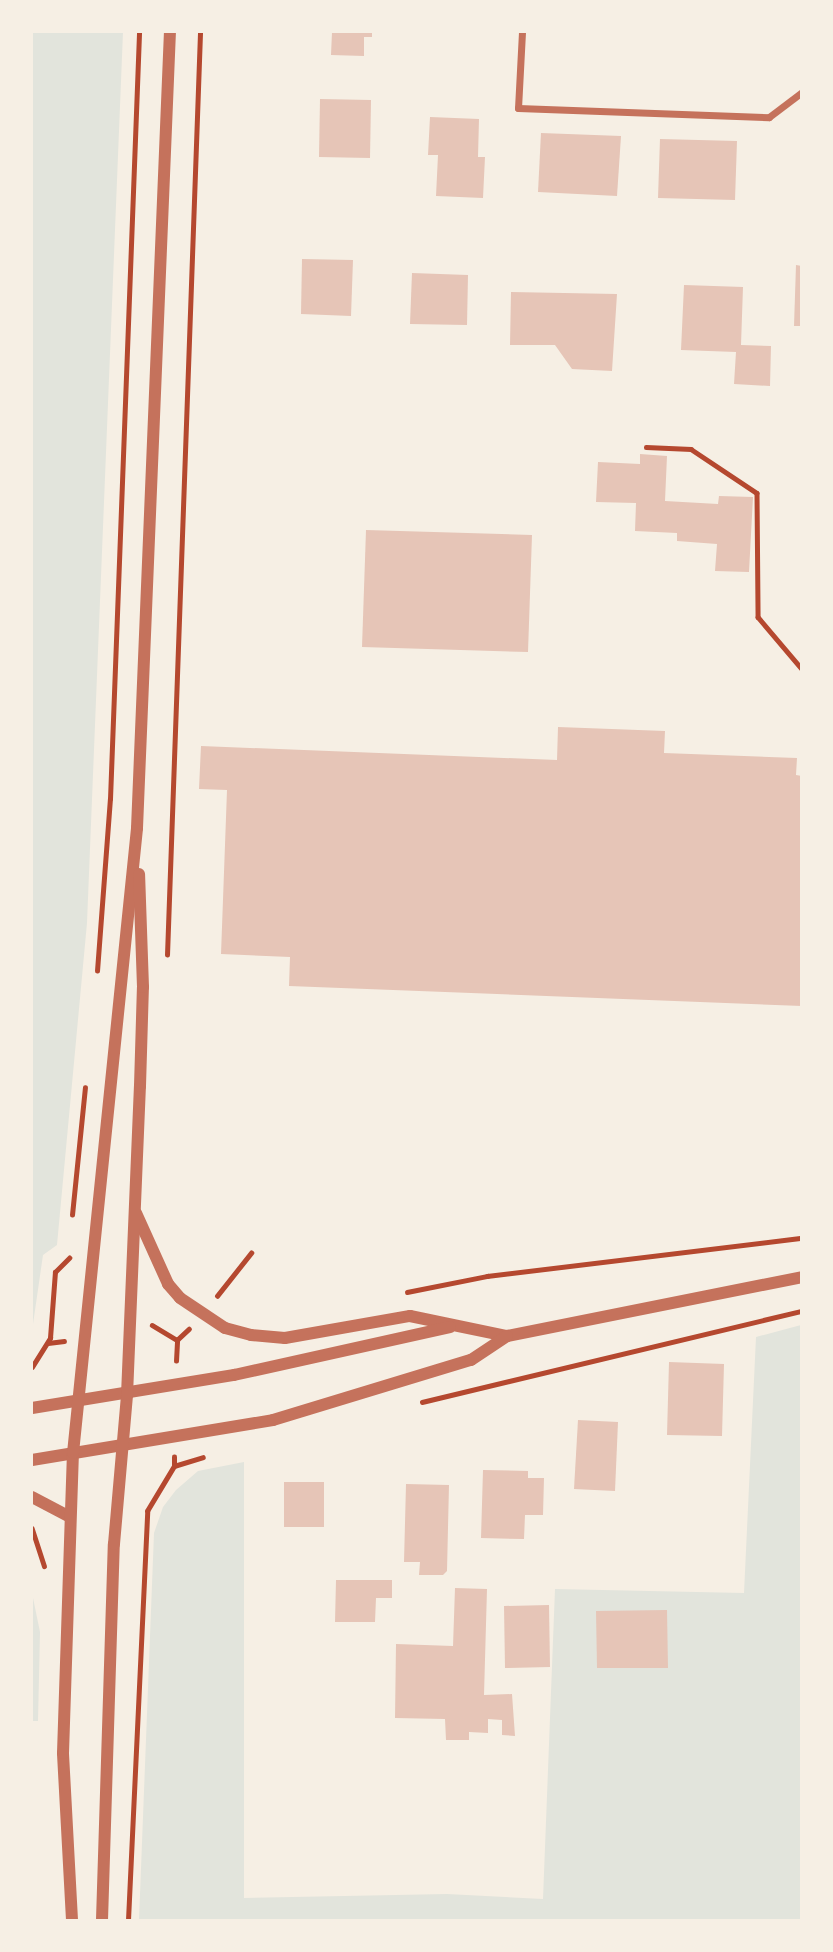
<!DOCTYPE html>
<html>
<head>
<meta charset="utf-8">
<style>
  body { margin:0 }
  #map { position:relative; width:833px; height:1952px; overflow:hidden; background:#f6efe4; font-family:"Space Grotesk",sans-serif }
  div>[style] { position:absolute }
  .green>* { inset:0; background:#e2e4dc }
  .building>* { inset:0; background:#e6c5b7 }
  .path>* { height:4.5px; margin:-2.25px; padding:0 2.25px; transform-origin:2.25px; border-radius:2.25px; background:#b5482f }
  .minor>* { height:7px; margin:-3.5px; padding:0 3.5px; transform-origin:3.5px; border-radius:3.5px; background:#c5725c }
  .tertiary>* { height:12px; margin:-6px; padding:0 6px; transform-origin:6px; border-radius:6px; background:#c5725c }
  span { translate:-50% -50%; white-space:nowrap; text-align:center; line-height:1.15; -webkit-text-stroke:5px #f6efe4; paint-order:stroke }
  .frame { position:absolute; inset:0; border:33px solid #f6efe4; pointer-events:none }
</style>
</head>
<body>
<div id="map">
  <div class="green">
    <div style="clip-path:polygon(32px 32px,123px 32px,87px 923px,57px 1245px,43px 1255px,32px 1331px)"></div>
    <div style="clip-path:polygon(801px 1325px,801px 1920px,139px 1920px,154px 1533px,163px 1507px,176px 1490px,198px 1471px,244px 1462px,244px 1898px,447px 1894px,543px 1899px,555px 1589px,744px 1593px,756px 1337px)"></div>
    <div style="clip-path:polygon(32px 1593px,40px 1632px,38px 1721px,32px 1721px)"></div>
  </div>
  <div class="building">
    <div style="clip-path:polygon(332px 32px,372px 32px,372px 37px,364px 37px,364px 56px,331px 55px)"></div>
    <div style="clip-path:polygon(320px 99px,371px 100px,370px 158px,319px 157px)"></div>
    <div style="clip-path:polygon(430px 117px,479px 119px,478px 157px,485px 157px,483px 198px,436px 196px,438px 155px,428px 155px)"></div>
    <div style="clip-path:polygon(541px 133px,621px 136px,617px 196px,538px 192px)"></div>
    <div style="clip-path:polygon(660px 139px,737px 141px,735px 200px,658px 198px)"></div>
    <div style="clip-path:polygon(302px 259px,353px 260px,351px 316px,301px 314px)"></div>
    <div style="clip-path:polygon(796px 265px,802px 266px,802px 326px,794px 326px)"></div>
    <div style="clip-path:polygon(412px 273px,468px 275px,467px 325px,410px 324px)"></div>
    <div style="clip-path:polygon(684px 285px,743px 287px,741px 345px,771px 346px,770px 386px,734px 384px,736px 352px,681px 350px)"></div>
    <div style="clip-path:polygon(511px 292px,617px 294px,612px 371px,572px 369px,555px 345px,510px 345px)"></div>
    <div style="clip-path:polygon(640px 454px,667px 456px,665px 501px,718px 504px,719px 496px,753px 497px,749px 572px,715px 571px,717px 544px,677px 541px,677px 533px,635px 531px,636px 503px,596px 502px,598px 462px,640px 464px)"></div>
    <div style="clip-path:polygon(366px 530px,532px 535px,528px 652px,362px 647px)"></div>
    <div style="clip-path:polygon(558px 727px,665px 731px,664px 753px,797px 758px,796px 775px,802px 776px,802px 1006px,289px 986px,290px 957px,221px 954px,227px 790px,199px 789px,201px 746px,557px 760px)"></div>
    <div style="clip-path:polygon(669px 1362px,724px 1364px,722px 1436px,667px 1435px)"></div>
    <div style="clip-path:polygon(578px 1420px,618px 1422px,615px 1491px,574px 1489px)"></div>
    <div style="clip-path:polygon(483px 1470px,528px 1471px,528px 1478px,544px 1478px,543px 1515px,525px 1515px,524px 1539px,481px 1538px)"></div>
    <div style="clip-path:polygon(284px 1482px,324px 1482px,324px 1527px,284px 1527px)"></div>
    <div style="clip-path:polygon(406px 1484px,449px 1485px,447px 1571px,443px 1575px,419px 1575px,420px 1562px,404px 1562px)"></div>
    <div style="clip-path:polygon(336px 1580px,392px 1580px,392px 1598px,376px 1598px,375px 1622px,335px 1622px)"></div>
    <div style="clip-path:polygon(455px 1588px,487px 1589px,484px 1695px,512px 1694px,515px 1736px,502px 1735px,502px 1720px,488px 1719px,488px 1733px,469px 1732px,469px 1740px,446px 1740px,445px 1719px,395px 1718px,396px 1644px,453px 1646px)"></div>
    <div style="clip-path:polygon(549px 1605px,550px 1667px,505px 1668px,504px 1606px)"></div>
    <div style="clip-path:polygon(667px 1610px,668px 1668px,597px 1668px,596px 1611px)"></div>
  </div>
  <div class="path">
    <div style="left:646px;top:447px;width:45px;rotate:2.5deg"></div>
    <div style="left:691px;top:449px;width:79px;rotate:33.7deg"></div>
    <div style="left:757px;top:493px;width:124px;rotate:89.5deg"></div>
    <div style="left:758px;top:617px;width:68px;rotate:49.8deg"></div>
    <div style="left:167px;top:955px;width:924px;rotate:-87.95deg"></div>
    <div style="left:97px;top:971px;width:172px;rotate:-85.7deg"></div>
    <div style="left:110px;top:799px;width:768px;rotate:-87.83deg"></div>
    <div style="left:72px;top:1215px;width:128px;rotate:-84.2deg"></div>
    <div style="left:407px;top:1292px;width:82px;rotate:-11.3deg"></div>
    <div style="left:487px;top:1276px;width:317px;rotate:-6.9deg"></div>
    <div style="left:217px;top:1296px;width:55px;rotate:-51.7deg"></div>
    <div style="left:152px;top:1325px;width:29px;rotate:31deg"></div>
    <div style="left:48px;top:1343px;width:16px;rotate:-7deg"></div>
    <div style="left:176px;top:1361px;width:21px;rotate:-87deg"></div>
    <div style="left:177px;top:1340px;width:16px;rotate:-43deg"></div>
    <div style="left:32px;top:1367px;width:34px;rotate:-58deg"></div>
    <div style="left:50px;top:1338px;width:66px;rotate:-85.7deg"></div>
    <div style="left:55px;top:1272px;width:20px;rotate:-45deg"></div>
    <div style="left:422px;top:1402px;width:391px;rotate:-13.5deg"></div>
    <div style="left:174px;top:1466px;width:30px;rotate:-17deg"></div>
    <div style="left:32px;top:1528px;width:40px;rotate:72deg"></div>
    <div style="left:128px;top:1920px;width:409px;rotate:-87.3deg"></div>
    <div style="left:147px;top:1511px;width:52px;rotate:-59deg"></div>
    <div style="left:174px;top:1466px;width:9px;rotate:-90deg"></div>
  </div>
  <div class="minor">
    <div style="left:522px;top:32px;width:76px;rotate:93deg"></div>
    <div style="left:518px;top:108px;width:251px;rotate:2.1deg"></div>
    <div style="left:769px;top:117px;width:41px;rotate:-37.1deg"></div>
  </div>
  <div class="tertiary">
    <div style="left:136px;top:1213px;width:78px;rotate:65.7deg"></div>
    <div style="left:168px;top:1284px;width:18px;rotate:49deg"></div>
    <div style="left:180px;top:1298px;width:54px;rotate:33.7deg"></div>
    <div style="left:225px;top:1328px;width:27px;rotate:15deg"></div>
    <div style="left:251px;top:1335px;width:34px;rotate:5deg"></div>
    <div style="left:285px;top:1338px;width:127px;rotate:-10deg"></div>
    <div style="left:410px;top:1316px;width:99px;rotate:11.7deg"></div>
    <div style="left:507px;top:1336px;width:301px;rotate:-11.3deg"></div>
    <div style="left:32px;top:1408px;width:205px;rotate:-9.3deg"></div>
    <div style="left:234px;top:1375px;width:221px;rotate:-12.5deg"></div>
    <div style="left:32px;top:1460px;width:244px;rotate:-9.4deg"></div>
    <div style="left:273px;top:1420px;width:207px;rotate:-16.9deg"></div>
    <div style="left:471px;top:1360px;width:43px;rotate:-33.7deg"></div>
    <div style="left:32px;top:1497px;width:43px;rotate:27.8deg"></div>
    <div style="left:72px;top:1920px;width:167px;rotate:-93.1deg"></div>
    <div style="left:63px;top:1753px;width:300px;rotate:-88.1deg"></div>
    <div style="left:73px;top:1453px;width:628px;rotate:-84.15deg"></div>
    <div style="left:137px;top:828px;width:797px;rotate:-87.63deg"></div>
    <div style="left:102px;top:1920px;width:376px;rotate:-88.2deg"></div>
    <div style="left:114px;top:1544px;width:150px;rotate:-85deg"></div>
    <div style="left:127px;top:1395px;width:309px;rotate:-87.6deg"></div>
    <div style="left:140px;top:1086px;width:99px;rotate:-88.3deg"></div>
    <div style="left:143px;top:987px;width:113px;rotate:-92deg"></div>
  </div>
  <div class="frame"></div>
</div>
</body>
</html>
